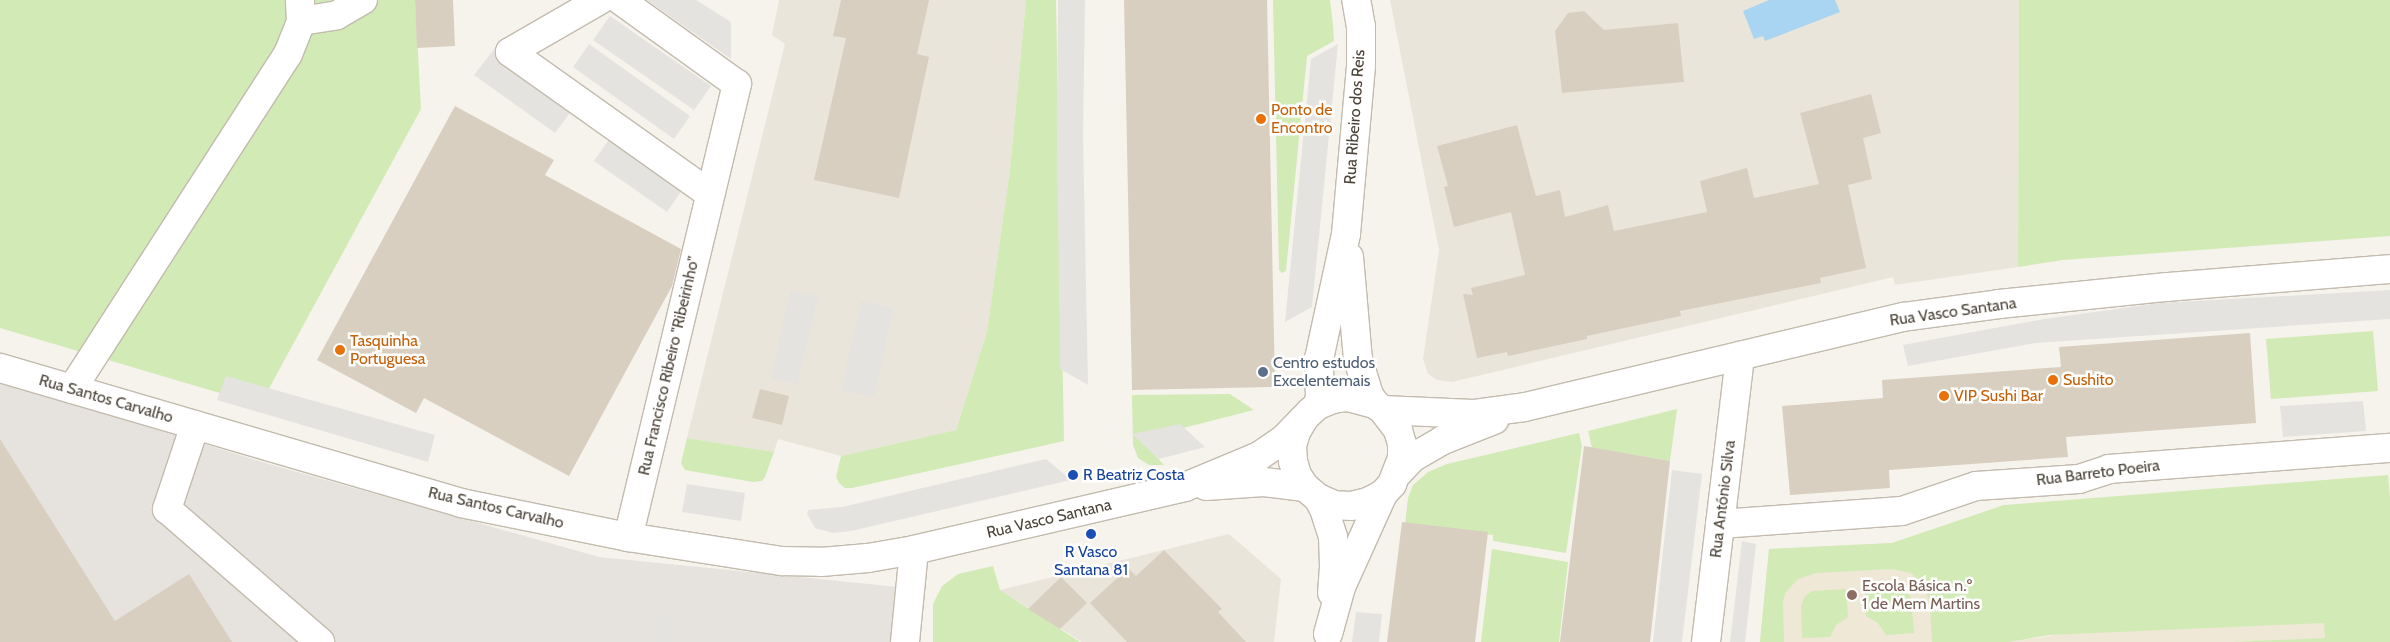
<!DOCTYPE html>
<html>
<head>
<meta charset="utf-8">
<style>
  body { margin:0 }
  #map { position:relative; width:2390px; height:642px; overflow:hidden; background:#f6f3ec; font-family:Cabin,sans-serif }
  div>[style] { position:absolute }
  .residential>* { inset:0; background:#eae5da }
  .industrial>* { inset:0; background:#e6e2dd }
  .education>* { inset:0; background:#efe8d6 }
  .green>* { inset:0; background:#d2eab5 }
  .parking>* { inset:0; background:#e5e3e0 }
  .water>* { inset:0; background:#a9d4f2 }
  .building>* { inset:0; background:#d8cfc1 }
  .roads { filter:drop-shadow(1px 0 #c2bbae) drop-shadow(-1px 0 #c2bbae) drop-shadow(0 1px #c2bbae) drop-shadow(0 -1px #c2bbae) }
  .minor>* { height:28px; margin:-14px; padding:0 14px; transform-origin:14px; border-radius:14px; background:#fff }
  .dots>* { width:14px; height:14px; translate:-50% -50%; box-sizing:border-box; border:2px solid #fff; border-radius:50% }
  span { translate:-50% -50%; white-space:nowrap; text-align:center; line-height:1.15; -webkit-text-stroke:5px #fff; paint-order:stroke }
  .food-label { font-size:16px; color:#c56008 }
  .left { translate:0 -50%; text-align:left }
  .street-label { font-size:16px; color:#4b4439 }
  .service-label { font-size:16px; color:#4e5e75 }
  .transit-label { font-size:16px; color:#164399 }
  .education-label { font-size:16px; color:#785e54 }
</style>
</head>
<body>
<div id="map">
  <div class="residential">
    <div style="clip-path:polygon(779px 0,1026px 0,1010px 170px,987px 332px,956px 430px,841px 456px,778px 439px,774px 452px,687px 438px,785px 44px,772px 35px)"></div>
    <div style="clip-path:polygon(1390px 0,2019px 0,2018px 267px,1895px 285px,1893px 277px,1452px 382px,1437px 380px,1428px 374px,1423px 359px,1439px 250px)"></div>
    <div style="clip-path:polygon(1229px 534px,1281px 579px,1274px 642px,1082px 642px,1000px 590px)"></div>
  </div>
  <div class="industrial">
    <div style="clip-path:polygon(0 382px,269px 464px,599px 557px,918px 589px,919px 642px,0 642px)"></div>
  </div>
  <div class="education">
    <div style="clip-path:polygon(1933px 529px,1944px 642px,1760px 642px,1769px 549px,1892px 543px)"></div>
    <div style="clip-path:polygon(2349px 584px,2347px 642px,2011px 642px,2049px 636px)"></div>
  </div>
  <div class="green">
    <div style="clip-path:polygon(0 0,415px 0,421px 109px,260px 405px,0 328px)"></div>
    <div style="clip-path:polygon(1026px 0,1056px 0,1064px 441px,852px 488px,845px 488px,839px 483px,836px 477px,841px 456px,956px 430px,987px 332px,1010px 170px)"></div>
    <div style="clip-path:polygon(1273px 0,1330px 0,1333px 25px,1334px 41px,1307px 56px,1286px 271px,1282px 273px,1279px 270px)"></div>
    <div style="clip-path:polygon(2019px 0,2390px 0,2390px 236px,2063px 260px,2018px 267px)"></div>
    <div style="clip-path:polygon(2373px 331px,2378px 391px,2271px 399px,2266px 339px)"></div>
    <div style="clip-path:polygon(1230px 394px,1254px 410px,1140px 439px,1164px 465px,1149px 465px,1138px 458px,1133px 445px,1132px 395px)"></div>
    <div style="clip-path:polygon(1677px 409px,1670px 461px,1592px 448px,1588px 431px)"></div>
    <div style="clip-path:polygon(1579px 433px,1582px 446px,1566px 553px,1493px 541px,1493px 535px,1405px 525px,1408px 498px,1413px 485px,1428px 472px,1447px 464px)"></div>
    <div style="clip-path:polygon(687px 438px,774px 452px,765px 477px,762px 481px,753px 482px,685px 470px,681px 463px)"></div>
    <div style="clip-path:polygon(2388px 475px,2390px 498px,2390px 642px,2233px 642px,2325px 638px,2324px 623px,2049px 635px,2010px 642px,1932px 642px,1930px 603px,1924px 586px,1911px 573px,1893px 569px,1816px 573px,1798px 579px,1786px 592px,1783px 601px,1784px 642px,1760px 642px,1769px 549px,1892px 543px,2004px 505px)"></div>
    <div style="clip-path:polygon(1492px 549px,1568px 562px,1559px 642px,1481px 642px)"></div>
    <div style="clip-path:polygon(993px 566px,1000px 590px,1080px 642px,933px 642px,933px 604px,942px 586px,958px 574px)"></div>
    <div style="clip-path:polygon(1899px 587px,1907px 591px,1911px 599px,1914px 633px,1886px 635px,1878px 623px,1866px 616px,1864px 588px)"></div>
    <div style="clip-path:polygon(1846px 589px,1848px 617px,1836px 625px,1830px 637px,1802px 638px,1801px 605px,1805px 596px,1812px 591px)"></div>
  </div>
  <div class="parking">
    <div style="clip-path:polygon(647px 0,696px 0,731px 22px,731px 59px)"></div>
    <div style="clip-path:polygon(1058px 0,1085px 0,1083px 136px,1088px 385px,1060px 369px,1057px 140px)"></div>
    <div style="clip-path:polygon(610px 16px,711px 86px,694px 110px,593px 40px)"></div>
    <div style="clip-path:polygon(589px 44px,690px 116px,674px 139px,573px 67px)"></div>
    <div style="clip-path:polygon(1338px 44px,1312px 307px,1285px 322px,1311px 59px)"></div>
    <div style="clip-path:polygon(495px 48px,575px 106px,555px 133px,474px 75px)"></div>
    <div style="clip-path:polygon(612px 135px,685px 186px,667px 212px,594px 161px)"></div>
    <div style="clip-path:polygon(790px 290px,818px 296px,798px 384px,771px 378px)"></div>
    <div style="clip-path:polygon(2390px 290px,2390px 319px,2035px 343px,1908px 366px,1903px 345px,2044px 319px,2160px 303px)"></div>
    <div style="clip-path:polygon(861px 301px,894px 308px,874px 397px,841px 390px)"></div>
    <div style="clip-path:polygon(226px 376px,435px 435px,428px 462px,217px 400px)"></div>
    <div style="clip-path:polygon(2363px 401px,2366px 431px,2283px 437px,2280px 406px)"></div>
    <div style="clip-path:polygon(1180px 424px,1205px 447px,1159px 459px,1132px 434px)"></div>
    <div style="clip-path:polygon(1046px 459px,1071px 480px,851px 531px,833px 533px,815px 528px,807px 514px,808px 510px,842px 507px)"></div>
    <div style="clip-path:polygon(1672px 470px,1702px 474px,1682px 642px,1653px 642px)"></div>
    <div style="clip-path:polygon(687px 484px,745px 493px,741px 521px,682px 512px)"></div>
    <div style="clip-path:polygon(1742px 541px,1756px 544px,1745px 642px,1730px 642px)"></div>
    <div style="clip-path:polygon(655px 610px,682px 615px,676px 642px,648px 642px)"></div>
    <div style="clip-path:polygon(1356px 612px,1382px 614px,1379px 642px,1352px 642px)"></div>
  </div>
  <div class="water">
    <div style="clip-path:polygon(1769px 0,1835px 0,1840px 12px,1765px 41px,1763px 36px,1754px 39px,1743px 11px)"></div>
  </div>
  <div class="building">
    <div style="clip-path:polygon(415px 0,453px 0,455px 46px,417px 48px)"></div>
    <div style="clip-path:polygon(841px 0,929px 0,917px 54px,929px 57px,899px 198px,814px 180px,846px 38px,833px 36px)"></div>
    <div style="clip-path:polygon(1124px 0,1267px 0,1275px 387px,1132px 390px)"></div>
    <div style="clip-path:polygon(1584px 11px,1604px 30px,1678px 23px,1684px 82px,1562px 93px,1555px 31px,1568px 13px)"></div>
    <div style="clip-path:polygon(1871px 94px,1881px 133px,1863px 138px,1872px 179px,1848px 185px,1866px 268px,1820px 278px,1821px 283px,1680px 311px,1681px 316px,1587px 336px,1587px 339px,1508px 356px,1507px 352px,1477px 358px,1463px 294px,1473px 295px,1471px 288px,1525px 275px,1511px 212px,1454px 227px,1444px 187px,1448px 186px,1437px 146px,1517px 125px,1536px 196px,1560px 190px,1565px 217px,1608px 205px,1614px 231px,1707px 212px,1700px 181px,1747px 168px,1754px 198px,1819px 184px,1800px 113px)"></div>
    <div style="clip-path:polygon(455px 106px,554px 160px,545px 175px,681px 249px,672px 286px,569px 476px,424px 398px,416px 413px,317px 360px)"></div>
    <div style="clip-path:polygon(2250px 333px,2256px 423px,2066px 437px,2068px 457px,1889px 470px,1890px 488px,1790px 495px,1782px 406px,1883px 398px,1882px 380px,2061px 367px,2059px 347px)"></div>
    <div style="clip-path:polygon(760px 389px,789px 396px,782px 425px,752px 418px)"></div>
    <div style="clip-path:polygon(0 439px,115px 621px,189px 574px,232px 642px,0 642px)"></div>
    <div style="clip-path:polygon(1584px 446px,1670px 461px,1650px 642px,1560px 642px)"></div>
    <div style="clip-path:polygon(1402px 522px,1488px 532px,1475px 642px,1387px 642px)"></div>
    <div style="clip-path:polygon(1164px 550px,1222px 609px,1218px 612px,1246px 642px,1127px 642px,1090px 603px,1128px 568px,1136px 576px)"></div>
    <div style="clip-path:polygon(1061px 577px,1087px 603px,1060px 629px,1028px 609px)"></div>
  </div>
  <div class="roads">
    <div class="minor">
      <div style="left:600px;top:0;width:104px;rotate:150deg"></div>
      <div style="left:510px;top:52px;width:245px;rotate:35.4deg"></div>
      <div style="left:620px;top:0;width:144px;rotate:35.7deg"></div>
      <div style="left:737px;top:84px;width:466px;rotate:103.5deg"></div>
      <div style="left:301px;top:21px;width:36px;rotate:-9deg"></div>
      <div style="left:337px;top:15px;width:30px;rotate:-30deg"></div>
      <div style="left:1349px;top:257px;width:102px;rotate:85deg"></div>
      <div style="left:1358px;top:359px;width:38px;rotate:73deg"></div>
      <div style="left:1369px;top:395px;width:11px;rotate:56deg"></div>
      <div style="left:0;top:368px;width:480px;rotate:16.3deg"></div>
      <div style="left:461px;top:503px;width:170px;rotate:11.5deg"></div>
      <div style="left:628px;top:537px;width:156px;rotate:8.9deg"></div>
      <div style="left:782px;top:561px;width:39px;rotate:1deg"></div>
      <div style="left:821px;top:562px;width:47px;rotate:-4.9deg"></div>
      <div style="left:868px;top:558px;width:47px;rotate:-9.9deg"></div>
      <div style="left:914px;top:550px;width:278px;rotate:-13.1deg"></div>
      <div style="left:1185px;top:487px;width:80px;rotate:-22.7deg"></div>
      <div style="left:1259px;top:456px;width:30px;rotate:-34deg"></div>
      <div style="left:1284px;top:439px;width:37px;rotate:-46deg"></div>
      <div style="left:1310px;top:412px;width:11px;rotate:-41deg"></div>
      <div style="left:1318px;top:405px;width:16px;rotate:-22deg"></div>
      <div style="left:1333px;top:399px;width:15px;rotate:-8deg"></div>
      <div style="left:1348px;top:397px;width:28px;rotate:15deg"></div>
      <div style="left:1375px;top:404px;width:10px;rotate:37deg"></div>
      <div style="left:1383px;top:410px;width:25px;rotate:53deg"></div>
      <div style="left:1398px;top:430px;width:15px;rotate:74deg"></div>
      <div style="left:1402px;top:444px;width:14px;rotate:90deg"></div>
      <div style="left:1402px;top:458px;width:28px;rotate:111deg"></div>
      <div style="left:1392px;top:484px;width:13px;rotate:132deg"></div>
      <div style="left:1383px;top:494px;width:17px;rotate:152deg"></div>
      <div style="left:1368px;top:502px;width:17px;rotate:167deg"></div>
      <div style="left:1351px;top:506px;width:17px;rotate:-177deg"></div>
      <div style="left:1334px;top:505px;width:17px;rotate:-156deg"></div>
      <div style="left:1318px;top:498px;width:17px;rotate:-140deg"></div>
      <div style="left:1305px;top:487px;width:14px;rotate:-124deg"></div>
      <div style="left:1297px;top:475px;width:15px;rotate:-106deg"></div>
      <div style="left:1293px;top:461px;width:15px;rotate:-94deg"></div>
      <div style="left:1292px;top:446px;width:15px;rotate:-74deg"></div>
      <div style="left:1296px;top:432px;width:14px;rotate:-60deg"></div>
      <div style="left:72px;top:389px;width:399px;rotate:-57.2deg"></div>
      <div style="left:288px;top:54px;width:35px;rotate:-68deg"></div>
      <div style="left:301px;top:21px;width:21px;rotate:-93deg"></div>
      <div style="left:1318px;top:405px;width:9px;rotate:-77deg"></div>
      <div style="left:1320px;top:396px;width:37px;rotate:-92deg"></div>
      <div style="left:1319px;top:359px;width:128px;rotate:-77.8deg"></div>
      <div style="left:1346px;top:234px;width:169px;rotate:-84.9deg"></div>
      <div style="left:1361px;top:66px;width:39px;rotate:-90deg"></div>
      <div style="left:1361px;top:27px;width:27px;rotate:-100deg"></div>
      <div style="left:1383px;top:410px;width:90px;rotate:2.5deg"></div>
      <div style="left:1473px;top:414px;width:52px;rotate:-7.7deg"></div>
      <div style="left:1525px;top:407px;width:389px;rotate:-13.4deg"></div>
      <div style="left:1903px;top:317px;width:97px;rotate:-7.7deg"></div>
      <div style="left:1999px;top:304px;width:169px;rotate:-5.8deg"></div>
      <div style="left:2167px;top:287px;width:224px;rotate:-4.6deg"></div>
      <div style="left:195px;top:425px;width:89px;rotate:108.4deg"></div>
      <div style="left:167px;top:509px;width:203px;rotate:41deg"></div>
      <div style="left:1398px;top:473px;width:21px;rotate:-47deg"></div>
      <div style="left:1412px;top:458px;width:36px;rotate:-30deg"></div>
      <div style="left:1443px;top:440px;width:55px;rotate:-21.4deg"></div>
      <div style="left:1206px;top:486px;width:58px;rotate:-3.9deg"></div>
      <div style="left:1264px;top:482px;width:41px;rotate:7deg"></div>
      <div style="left:1318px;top:498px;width:13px;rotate:61deg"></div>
      <div style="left:1324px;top:509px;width:29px;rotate:72deg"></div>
      <div style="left:1333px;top:537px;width:29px;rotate:88deg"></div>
      <div style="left:1334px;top:566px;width:27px;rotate:94deg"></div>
      <div style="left:1720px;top:524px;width:182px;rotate:-4.1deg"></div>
      <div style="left:1902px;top:511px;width:78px;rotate:-18.7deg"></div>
      <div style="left:1976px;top:486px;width:103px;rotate:-3.9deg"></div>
      <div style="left:2079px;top:479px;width:32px;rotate:-18deg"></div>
      <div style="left:2109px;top:469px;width:282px;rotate:-4.3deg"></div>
      <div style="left:1328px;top:634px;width:49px;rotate:-74.5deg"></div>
      <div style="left:1341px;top:587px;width:102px;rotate:-65.7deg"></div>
      <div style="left:905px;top:642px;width:92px;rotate:-84.4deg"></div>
      <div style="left:1706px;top:642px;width:288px;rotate:-83.2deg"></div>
    </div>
  </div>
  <div class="dots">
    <div style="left:1261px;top:119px;background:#e8710a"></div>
    <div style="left:340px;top:350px;background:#e8710a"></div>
    <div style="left:1263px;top:372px;background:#5c6f8a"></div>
    <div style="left:2053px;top:380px;background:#e8710a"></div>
    <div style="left:1944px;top:396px;background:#e8710a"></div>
    <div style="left:1073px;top:475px;background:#1a4fb4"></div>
    <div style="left:1091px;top:534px;background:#1a4fb4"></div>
    <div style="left:1852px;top:595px;background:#8d6e63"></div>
  </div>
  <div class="food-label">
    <span class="left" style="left:1271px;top:119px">Ponto de<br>Encontro</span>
    <span class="left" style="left:350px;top:350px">Tasquinha<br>Portuguesa</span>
    <span class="left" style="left:2063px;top:380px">Sushito</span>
    <span class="left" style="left:1954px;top:396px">VIP Sushi Bar</span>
  </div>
  <div class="street-label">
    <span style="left:1355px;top:117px;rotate:-86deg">Rua Ribeiro dos Reis</span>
    <span style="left:1953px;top:312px;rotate:-8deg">Rua Vasco Santana</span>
    <span style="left:669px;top:366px;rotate:-77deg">Rua Francisco Ribeiro "Ribeirinho"</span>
    <span style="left:106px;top:399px;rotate:16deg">Rua Santos Carvalho</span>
    <span style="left:2098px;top:473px;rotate:-7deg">Rua Barreto Poeira</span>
    <span style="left:1723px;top:499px;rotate:-83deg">Rua António Silva</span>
    <span style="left:496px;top:508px;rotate:13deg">Rua Santos Carvalho</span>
    <span style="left:1049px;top:519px;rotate:-13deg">Rua Vasco Santana</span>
  </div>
  <div class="service-label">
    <span class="left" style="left:1273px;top:372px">Centro estudos<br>Excelentemais</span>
  </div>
  <div class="transit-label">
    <span class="left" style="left:1083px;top:475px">R Beatriz Costa</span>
    <span style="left:1091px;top:561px">R Vasco<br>Santana 81</span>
  </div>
  <div class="education-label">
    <span class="left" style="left:1862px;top:595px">Escola Básica n.º<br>1 de Mem Martins</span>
  </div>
</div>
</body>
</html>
